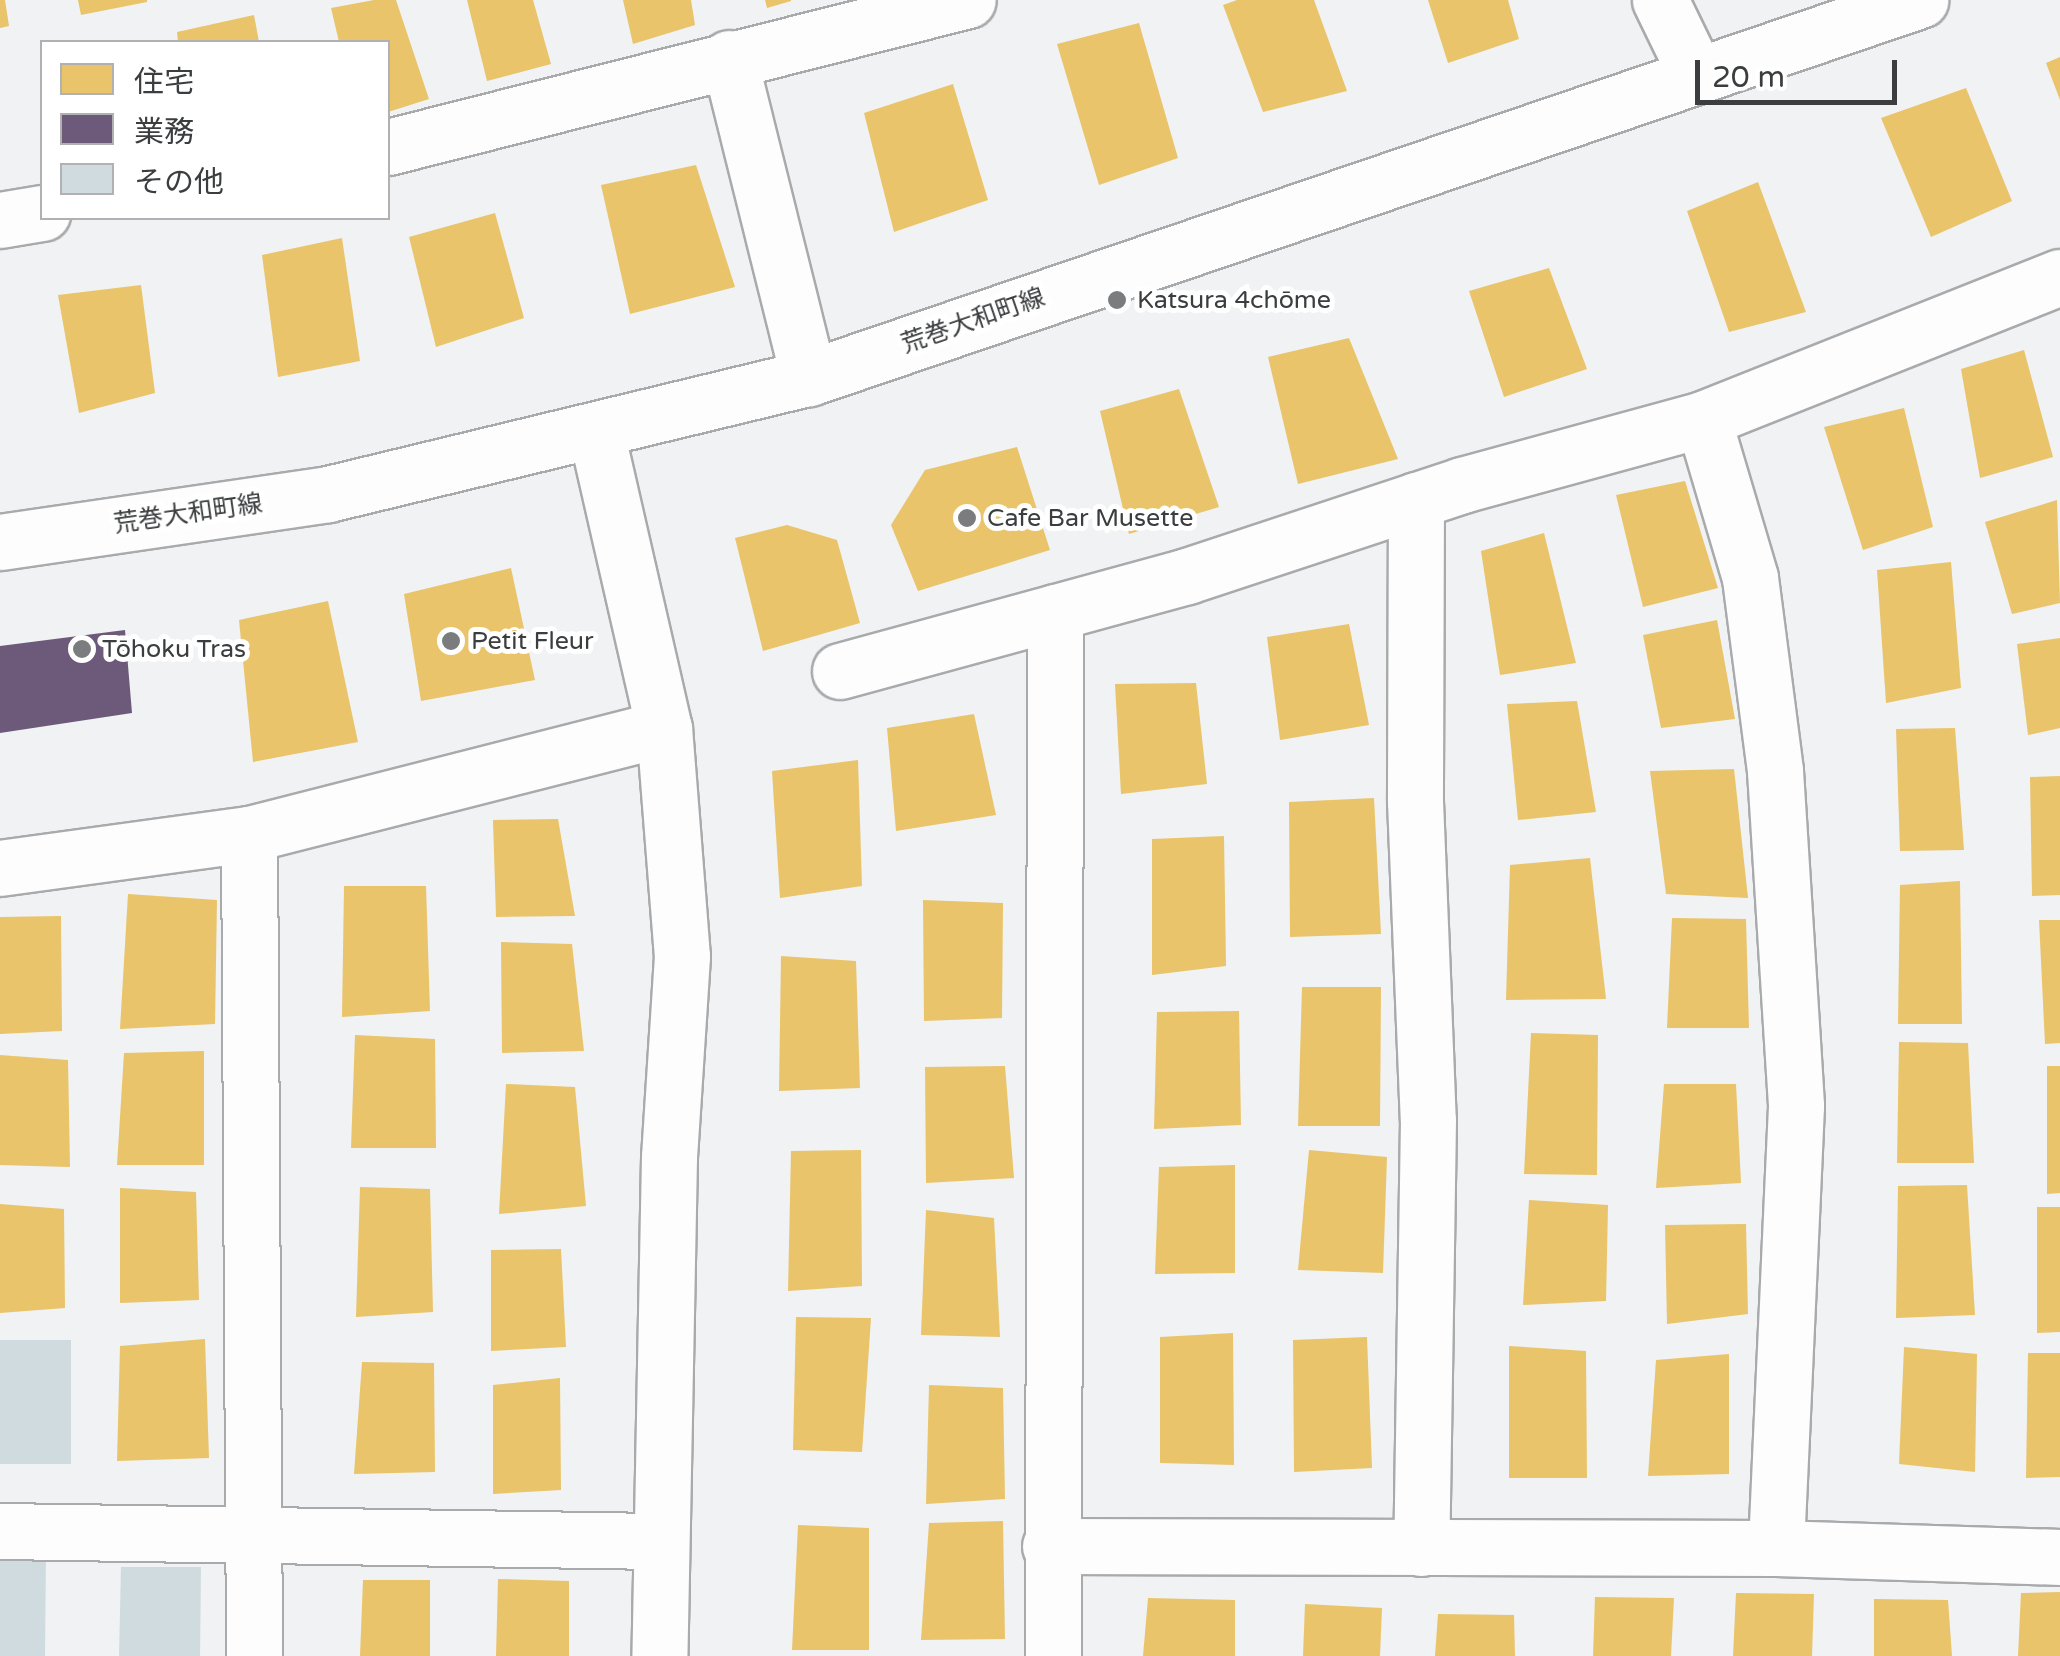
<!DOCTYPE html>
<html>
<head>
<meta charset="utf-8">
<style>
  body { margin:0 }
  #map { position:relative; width:2060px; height:1656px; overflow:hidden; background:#f0f2f4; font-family:"Varela Round","Noto Sans JP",sans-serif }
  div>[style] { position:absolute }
  .homes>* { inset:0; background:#e9c46a }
  .offices>* { inset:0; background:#6d597a }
  .building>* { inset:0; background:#d0dbdf }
  .roads { filter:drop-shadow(2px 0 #a8aaac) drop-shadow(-2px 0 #a8aaac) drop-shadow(0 2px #a8aaac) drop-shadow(0 -2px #a8aaac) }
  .minor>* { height:55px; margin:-27.5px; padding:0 27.5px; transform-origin:27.5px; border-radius:27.5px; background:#fdfdfd }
  .dots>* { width:28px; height:28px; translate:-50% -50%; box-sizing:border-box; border:5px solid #fff; border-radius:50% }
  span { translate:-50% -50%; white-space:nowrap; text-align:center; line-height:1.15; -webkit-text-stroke:10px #fff; paint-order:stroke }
  .poi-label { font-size:25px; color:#3b3d3e }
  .left { translate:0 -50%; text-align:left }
  .street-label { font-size:25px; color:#3b3d3e }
  .legend { position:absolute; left:40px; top:40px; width:350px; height:180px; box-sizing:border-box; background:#fff; border:2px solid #b1b1b2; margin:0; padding:12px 18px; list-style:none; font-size:30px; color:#3b3d3e }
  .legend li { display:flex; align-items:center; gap:20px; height:50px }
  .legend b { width:50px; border:2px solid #b1b1b2 }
  .scale { position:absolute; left:1695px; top:60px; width:202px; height:45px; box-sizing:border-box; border:5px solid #3b3d3e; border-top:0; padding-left:12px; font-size:30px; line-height:35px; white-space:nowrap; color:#3b3d3e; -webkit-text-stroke:8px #fff; paint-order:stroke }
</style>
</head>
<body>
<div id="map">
  <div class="homes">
    <div style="clip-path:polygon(0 0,5px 0,9px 26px,0 28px)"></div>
    <div style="clip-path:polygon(78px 0,147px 0,147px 2px,81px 15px)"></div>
    <div style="clip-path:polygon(374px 0,396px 0,429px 99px,388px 112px,388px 42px,339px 42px,331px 8px)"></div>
    <div style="clip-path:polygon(467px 0,533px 0,551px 64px,487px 81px)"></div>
    <div style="clip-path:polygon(623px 0,691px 0,695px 25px,633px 44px)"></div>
    <div style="clip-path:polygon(765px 0,791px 0,791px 1px,767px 8px)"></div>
    <div style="clip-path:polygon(1237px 0,1314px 0,1347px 91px,1263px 112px,1223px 5px)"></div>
    <div style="clip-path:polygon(1428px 0,1508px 0,1519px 39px,1448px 63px)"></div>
    <div style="clip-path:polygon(254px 15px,259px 42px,178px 42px,177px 32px)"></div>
    <div style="clip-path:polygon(1139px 23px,1178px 158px,1099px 185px,1057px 44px)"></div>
    <div style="clip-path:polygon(2060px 57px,2060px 100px,2046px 63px)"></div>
    <div style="clip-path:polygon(953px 84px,988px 200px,894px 232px,864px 113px)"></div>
    <div style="clip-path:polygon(1966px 88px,2012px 201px,1931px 237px,1881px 118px)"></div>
    <div style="clip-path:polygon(696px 165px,735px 287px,630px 314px,601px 185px)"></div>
    <div style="clip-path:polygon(1758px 182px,1806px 312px,1729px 332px,1687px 211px)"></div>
    <div style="clip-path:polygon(495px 213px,524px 318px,436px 347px,409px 237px)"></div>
    <div style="clip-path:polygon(342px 238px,360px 361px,278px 377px,262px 255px)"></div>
    <div style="clip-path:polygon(1549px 268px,1587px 369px,1504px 397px,1469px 291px)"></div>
    <div style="clip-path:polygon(141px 285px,155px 393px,79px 413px,58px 295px)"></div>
    <div style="clip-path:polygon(1349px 338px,1398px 459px,1298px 484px,1268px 357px)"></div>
    <div style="clip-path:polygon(2024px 350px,2053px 457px,1980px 478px,1961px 369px)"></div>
    <div style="clip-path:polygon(1179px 389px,1219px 507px,1129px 534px,1100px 411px)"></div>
    <div style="clip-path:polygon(1904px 408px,1933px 527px,1863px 550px,1824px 427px)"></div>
    <div style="clip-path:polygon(1017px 447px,1050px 550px,918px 591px,891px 525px,925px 470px)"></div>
    <div style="clip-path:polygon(1685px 481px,1718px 588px,1643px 607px,1616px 495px)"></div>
    <div style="clip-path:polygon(2057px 500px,2060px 603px,2012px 614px,1985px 522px)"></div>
    <div style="clip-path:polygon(787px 525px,837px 540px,860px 623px,763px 651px,735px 538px)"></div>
    <div style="clip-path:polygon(1544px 533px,1576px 663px,1500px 675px,1481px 551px)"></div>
    <div style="clip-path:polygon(1951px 562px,1961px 688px,1886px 703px,1877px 570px)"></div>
    <div style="clip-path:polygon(511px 568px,535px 680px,421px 701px,404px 594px)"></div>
    <div style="clip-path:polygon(328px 601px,358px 742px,253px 762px,239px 620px)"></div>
    <div style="clip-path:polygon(1717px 620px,1735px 719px,1661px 728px,1643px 635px)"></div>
    <div style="clip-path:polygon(1349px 624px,1369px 725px,1280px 740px,1267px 637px)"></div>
    <div style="clip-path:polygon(2060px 638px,2060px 728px,2028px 735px,2017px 644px)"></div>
    <div style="clip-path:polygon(1196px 683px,1207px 784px,1121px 794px,1115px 684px)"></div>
    <div style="clip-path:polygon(1577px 701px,1596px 812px,1518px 820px,1507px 704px)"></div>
    <div style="clip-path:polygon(974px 714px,996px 815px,896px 831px,887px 728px)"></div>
    <div style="clip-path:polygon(1955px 728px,1964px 850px,1900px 851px,1896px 729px)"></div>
    <div style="clip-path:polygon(858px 760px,862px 886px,780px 898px,772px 771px)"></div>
    <div style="clip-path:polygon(1734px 769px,1748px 898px,1666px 894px,1650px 771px)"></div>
    <div style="clip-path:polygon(2060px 776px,2060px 895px,2032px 896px,2030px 777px)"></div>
    <div style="clip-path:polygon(1374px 798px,1381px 934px,1290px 937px,1289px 802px)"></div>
    <div style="clip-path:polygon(558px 819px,575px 916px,496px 917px,493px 820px)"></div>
    <div style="clip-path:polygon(1224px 836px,1226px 966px,1152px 975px,1152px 839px)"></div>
    <div style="clip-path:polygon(1590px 858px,1606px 999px,1506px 1000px,1510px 865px)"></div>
    <div style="clip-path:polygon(1960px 881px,1962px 1024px,1898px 1024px,1900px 885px)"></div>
    <div style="clip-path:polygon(344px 886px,426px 886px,430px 1011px,342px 1017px)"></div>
    <div style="clip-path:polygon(128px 894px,217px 900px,215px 1024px,120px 1029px)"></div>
    <div style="clip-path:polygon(923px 900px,1003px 903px,1002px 1018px,924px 1021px)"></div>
    <div style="clip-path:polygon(61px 916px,62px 1031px,0 1034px,0 917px)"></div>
    <div style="clip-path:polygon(1672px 918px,1746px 919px,1749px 1028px,1667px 1028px)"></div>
    <div style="clip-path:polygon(2039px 920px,2060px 920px,2060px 1043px,2045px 1044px)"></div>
    <div style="clip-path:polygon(501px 942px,572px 944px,584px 1051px,502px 1053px)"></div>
    <div style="clip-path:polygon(781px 956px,856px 961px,860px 1088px,779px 1091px)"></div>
    <div style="clip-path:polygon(1302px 987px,1381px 987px,1380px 1126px,1298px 1126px)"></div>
    <div style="clip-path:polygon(1239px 1011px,1241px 1125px,1154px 1129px,1157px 1012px)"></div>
    <div style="clip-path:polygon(1531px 1033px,1598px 1035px,1597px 1175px,1524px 1174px)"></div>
    <div style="clip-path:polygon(355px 1035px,435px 1039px,436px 1148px,351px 1148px)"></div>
    <div style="clip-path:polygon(1899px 1042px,1968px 1043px,1974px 1163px,1897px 1163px)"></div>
    <div style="clip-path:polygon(204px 1051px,204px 1165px,117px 1165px,124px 1053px)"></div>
    <div style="clip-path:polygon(0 1055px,68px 1060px,70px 1167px,0 1165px)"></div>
    <div style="clip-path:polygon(1005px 1066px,1014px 1178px,926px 1183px,925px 1067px)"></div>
    <div style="clip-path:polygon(2047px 1066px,2060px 1066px,2060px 1193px,2047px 1194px)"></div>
    <div style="clip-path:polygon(506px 1084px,575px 1087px,586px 1206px,499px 1214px)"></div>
    <div style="clip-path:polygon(1664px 1084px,1736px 1084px,1741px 1183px,1656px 1188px)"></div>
    <div style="clip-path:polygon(861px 1150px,862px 1286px,788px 1291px,791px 1151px)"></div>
    <div style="clip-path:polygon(1309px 1150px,1387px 1157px,1383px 1273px,1298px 1270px)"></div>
    <div style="clip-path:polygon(1235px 1165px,1235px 1273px,1155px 1274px,1159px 1167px)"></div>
    <div style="clip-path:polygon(1967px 1185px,1975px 1315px,1896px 1318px,1898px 1186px)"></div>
    <div style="clip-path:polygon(360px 1187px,430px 1189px,433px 1312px,356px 1317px)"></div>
    <div style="clip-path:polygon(120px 1188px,196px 1192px,199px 1300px,120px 1303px)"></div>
    <div style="clip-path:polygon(1529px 1200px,1608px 1205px,1606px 1301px,1523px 1305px)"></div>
    <div style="clip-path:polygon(0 1204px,64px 1209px,65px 1308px,0 1313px)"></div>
    <div style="clip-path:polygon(2037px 1207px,2060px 1207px,2060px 1332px,2037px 1333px)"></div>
    <div style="clip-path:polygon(926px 1210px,994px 1218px,1000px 1337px,921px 1335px)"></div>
    <div style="clip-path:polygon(1746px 1224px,1748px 1314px,1667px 1324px,1665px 1225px)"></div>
    <div style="clip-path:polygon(561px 1249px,566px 1347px,491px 1351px,491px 1250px)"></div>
    <div style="clip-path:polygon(796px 1317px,871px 1318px,862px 1452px,793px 1450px)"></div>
    <div style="clip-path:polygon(1233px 1333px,1234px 1465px,1160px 1463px,1160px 1337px)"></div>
    <div style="clip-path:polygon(1367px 1337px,1372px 1468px,1294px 1472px,1293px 1340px)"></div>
    <div style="clip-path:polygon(205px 1339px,209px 1458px,117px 1461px,120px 1346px)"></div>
    <div style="clip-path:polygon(1509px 1346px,1586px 1351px,1587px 1478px,1509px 1478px)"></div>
    <div style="clip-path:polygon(1904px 1347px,1977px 1354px,1975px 1472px,1899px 1464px)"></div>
    <div style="clip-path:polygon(2028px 1353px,2060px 1353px,2060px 1477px,2026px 1478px)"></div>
    <div style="clip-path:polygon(1729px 1354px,1729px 1474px,1648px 1476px,1656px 1360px)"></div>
    <div style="clip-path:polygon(362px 1362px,434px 1363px,435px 1472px,354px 1474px)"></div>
    <div style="clip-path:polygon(560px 1378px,561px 1490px,493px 1494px,493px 1385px)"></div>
    <div style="clip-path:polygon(929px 1385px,1003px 1388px,1005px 1499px,926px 1504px)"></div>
    <div style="clip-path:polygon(1003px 1521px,1005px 1639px,921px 1640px,929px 1523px)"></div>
    <div style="clip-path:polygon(798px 1525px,869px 1528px,869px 1650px,792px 1650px)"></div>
    <div style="clip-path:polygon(498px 1579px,569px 1581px,569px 1656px,496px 1656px)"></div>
    <div style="clip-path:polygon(363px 1580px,430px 1580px,430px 1656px,360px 1656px)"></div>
    <div style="clip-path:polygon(2060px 1592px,2060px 1656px,2018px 1656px,2021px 1593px)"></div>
    <div style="clip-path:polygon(1736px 1593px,1814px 1594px,1812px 1656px,1733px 1656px)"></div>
    <div style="clip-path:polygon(1595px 1597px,1674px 1598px,1671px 1656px,1593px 1656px)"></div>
    <div style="clip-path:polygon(1148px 1598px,1235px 1600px,1235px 1656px,1143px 1656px)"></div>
    <div style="clip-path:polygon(1874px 1599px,1948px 1600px,1952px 1656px,1874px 1656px)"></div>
    <div style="clip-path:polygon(1305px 1604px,1382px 1608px,1380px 1656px,1303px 1656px)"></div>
    <div style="clip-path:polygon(1438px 1614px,1514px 1615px,1515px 1656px,1435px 1656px)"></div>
  </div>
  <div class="offices">
    <div style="clip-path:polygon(125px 630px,132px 713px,0 733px,0 646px)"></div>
  </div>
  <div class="building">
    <div style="clip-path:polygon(0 1340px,71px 1340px,71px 1464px,0 1464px)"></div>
    <div style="clip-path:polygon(0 1550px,46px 1551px,45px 1656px,0 1656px)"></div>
    <div style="clip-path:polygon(121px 1567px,201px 1567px,200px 1656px,119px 1656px)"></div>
  </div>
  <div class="roads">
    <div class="minor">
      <div style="left:1660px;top:0;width:82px;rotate:64.1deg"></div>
      <div style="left:729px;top:58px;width:330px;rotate:76deg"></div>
      <div style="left:388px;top:147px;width:598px;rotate:-14.22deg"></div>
      <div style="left:0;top:220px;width:43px;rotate:-9.5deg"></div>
      <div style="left:1703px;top:419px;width:166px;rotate:73.5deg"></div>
      <div style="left:1750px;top:578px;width:195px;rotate:82.6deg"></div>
      <div style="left:1775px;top:771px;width:336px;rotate:86.4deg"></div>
      <div style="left:1796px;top:1106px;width:442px;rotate:92.6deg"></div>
      <div style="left:596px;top:432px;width:304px;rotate:77.1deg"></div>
      <div style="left:664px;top:728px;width:229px;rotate:85.5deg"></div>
      <div style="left:682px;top:956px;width:201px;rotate:93.7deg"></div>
      <div style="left:669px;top:1157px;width:499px;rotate:91.1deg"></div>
      <div style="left:1416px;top:500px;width:301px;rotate:90.2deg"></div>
      <div style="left:1415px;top:801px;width:319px;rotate:87.7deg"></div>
      <div style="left:1428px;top:1120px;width:428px;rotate:90.9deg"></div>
      <div style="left:0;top:542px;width:331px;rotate:-8.3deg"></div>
      <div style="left:328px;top:494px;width:495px;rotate:-13.6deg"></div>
      <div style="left:809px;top:378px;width:1174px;rotate:-18.79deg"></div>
      <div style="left:840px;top:671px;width:360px;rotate:-15.3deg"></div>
      <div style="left:1187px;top:576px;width:290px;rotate:-18.3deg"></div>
      <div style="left:1462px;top:485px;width:250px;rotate:-15.3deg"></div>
      <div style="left:1703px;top:419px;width:384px;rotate:-21.7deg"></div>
      <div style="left:249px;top:834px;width:822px;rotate:89.65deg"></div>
      <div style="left:0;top:868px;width:251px;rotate:-7.8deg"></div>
      <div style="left:249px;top:834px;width:428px;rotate:-14.3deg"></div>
      <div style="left:0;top:1531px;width:661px;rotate:0.87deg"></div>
      <div style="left:1050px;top:1546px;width:726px;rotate:0.16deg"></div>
      <div style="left:1776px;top:1548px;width:284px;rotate:1.8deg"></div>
      <div style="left:1053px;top:1656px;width:1044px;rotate:-89.89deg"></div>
    </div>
  </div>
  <div class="dots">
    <div style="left:1117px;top:300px;background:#7a7c7e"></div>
    <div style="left:967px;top:518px;background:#7a7c7e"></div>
    <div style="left:451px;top:641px;background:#7a7c7e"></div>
    <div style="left:82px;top:649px;background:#7a7c7e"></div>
  </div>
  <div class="poi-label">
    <span class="left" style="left:1137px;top:300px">Katsura 4chōme</span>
    <span class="left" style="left:987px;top:518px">Cafe Bar Musette</span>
    <span class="left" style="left:471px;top:641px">Petit Fleur</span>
    <span class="left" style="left:102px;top:649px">Tōhoku Tras</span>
  </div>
  <div class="street-label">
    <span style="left:973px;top:321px;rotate:-19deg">荒巻大和町線</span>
    <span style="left:188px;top:514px;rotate:-8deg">荒巻大和町線</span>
  </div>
  <ul class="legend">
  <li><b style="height:28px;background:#e9c46a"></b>住宅</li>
  <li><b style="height:28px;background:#6d597a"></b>業務</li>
  <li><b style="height:28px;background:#d0dbdf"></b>その他</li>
  </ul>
  <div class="scale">20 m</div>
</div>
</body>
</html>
